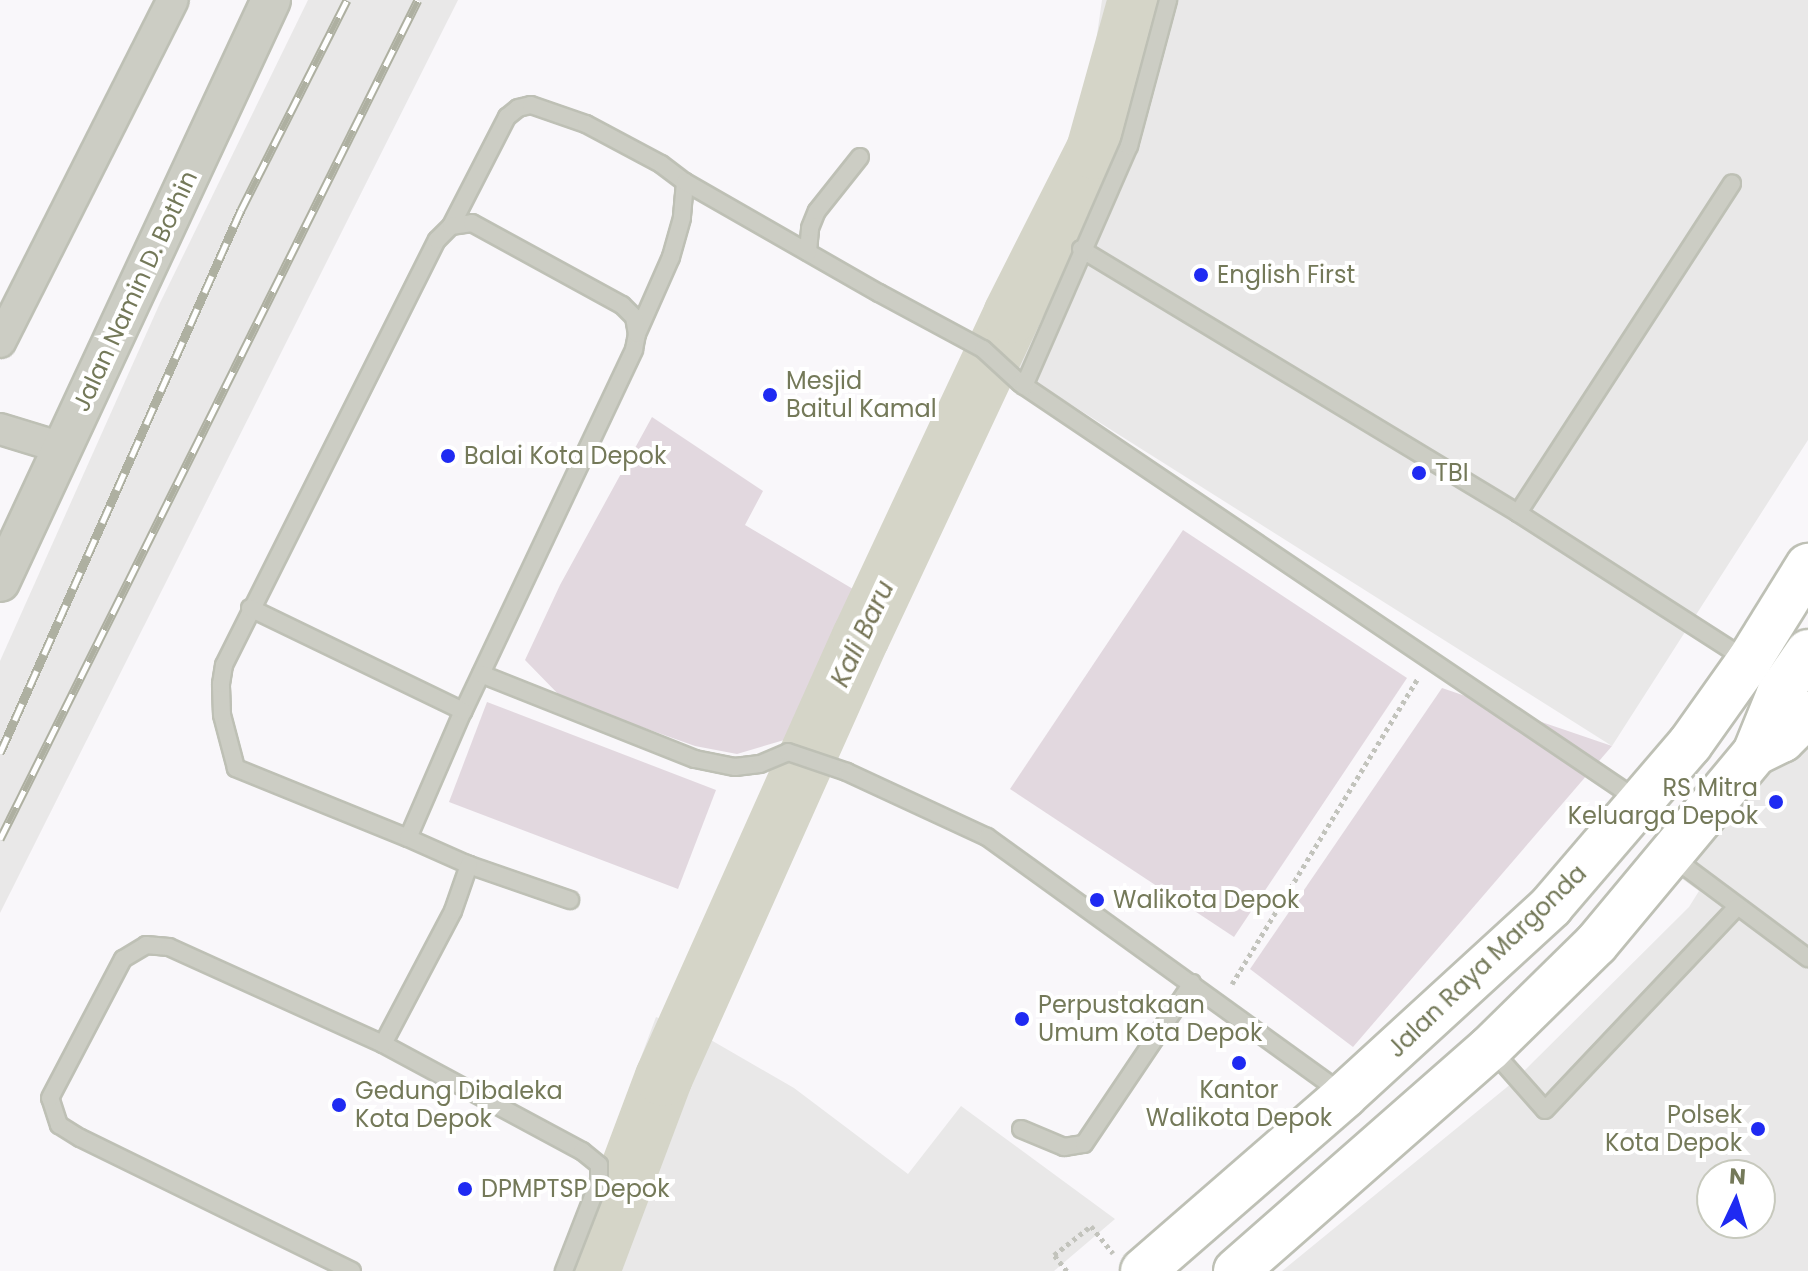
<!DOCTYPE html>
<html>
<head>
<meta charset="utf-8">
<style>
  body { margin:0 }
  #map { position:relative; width:1808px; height:1271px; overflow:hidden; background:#f9f7fa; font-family:Poppins,sans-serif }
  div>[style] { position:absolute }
  .built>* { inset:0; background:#e9e8e8 }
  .green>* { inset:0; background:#e2d8df }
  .river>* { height:58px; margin:-29px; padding:0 29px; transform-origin:29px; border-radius:29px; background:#d5d5c8 }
  .path>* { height:5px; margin-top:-2.5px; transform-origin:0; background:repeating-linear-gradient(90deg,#c2c3bc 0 4px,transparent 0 8px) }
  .roads { filter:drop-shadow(2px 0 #bec0b5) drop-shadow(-2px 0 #bec0b5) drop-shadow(0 2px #bec0b5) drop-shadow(0 -2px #bec0b5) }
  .service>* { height:16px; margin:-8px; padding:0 8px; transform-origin:8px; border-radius:8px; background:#cccdc4 }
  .minor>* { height:30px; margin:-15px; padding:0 15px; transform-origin:15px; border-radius:15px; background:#cccdc4 }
  .tertiary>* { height:38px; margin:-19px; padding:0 19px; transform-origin:19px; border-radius:19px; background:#cccdc4 }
  .primary>* { height:44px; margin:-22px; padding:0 22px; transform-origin:22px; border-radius:22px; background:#fff }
  .rail>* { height:9px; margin-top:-4.5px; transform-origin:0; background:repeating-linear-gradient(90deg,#fff 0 18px,#aeb0a1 0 36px); box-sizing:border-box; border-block:2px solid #aeb0a1 }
  .dots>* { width:22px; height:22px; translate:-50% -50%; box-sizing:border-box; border:4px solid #fff; border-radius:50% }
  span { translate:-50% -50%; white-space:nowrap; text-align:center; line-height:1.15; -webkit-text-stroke:8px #fff; paint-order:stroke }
  .poi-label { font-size:24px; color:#747959 }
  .left { translate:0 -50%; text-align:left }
  .right { translate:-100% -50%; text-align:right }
  .street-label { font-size:24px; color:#747959 }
  .water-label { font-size:26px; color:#777658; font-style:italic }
  .north { position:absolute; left:1696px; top:1159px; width:80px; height:80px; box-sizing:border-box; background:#fff; border:2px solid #c7c9bd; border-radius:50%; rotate:4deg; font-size:22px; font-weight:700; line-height:32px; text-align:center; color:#747959 }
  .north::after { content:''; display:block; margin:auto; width:28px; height:36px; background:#1f2af2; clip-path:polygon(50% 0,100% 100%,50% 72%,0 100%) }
</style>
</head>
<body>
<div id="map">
  <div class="built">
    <div style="clip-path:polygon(308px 0,458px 0,0 913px,0 661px,160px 303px)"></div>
    <div style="clip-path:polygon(1102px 0,1808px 0,1808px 440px,1612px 746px,983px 349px,1069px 229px)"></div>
    <div style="clip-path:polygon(evenodd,1808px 726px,1808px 1271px,1282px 1271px,1512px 1083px,1689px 907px,1699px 891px,1681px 878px,1808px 726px,1712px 1175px,1760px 1175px,1760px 1223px,1712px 1223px,1712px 1175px)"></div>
    <div style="clip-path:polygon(656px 1017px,704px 1036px,794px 1088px,908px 1174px,961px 1106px,1115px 1219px,1054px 1271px,561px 1271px)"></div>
  </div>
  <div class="green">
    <div style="clip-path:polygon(652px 417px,763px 491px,745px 525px,863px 595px,809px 722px,791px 738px,737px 754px,695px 746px,563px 699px,525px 660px,560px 585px)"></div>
    <div style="clip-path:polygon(1183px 530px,1407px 678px,1234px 937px,1010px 789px)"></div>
    <div style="clip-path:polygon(1442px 688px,1612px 746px,1353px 1047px,1250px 969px)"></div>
    <div style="clip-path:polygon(487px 702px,716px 790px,678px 889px,449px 802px)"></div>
  </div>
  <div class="river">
    <div style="left:591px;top:1271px;width:207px;rotate:-69.4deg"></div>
    <div style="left:664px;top:1077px;width:482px;rotate:-65.9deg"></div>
    <div style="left:861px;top:637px;width:357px;rotate:-64.9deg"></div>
    <div style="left:1012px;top:314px;width:184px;rotate:-63.2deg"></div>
    <div style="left:1095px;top:150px;width:156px;rotate:-74.4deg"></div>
  </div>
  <div class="path">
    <div style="left:1232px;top:984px;width:358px;rotate:-58.7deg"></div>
    <div style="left:1067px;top:1271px;width:21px;rotate:-129deg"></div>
    <div style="left:1054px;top:1255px;width:47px;rotate:-38.1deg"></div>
    <div style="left:1091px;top:1226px;width:35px;rotate:51deg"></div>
  </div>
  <div class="roads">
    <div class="service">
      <div style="left:685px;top:182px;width:36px;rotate:95deg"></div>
      <div style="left:682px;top:218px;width:41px;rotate:105.8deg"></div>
      <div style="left:671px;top:257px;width:84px;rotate:113.8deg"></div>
      <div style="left:637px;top:334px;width:16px;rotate:101deg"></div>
      <div style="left:634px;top:350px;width:399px;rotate:115.3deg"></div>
      <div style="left:463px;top:711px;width:138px;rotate:113.4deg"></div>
      <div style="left:408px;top:838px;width:186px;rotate:-157.9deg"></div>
      <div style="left:236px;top:768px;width:55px;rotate:-104.8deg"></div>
      <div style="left:222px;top:715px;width:31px;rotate:-92deg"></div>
      <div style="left:221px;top:684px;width:19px;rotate:-81deg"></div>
      <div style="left:224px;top:665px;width:475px;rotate:-63.4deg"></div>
      <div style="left:437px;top:240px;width:20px;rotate:-45deg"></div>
      <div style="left:451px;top:226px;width:123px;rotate:-62.8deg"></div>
      <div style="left:507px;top:117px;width:14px;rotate:-39deg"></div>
      <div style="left:518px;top:108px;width:13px;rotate:-13deg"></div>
      <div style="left:531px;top:105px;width:58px;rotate:19.1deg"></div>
      <div style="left:586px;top:124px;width:85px;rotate:28.1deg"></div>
      <div style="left:661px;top:164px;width:30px;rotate:37deg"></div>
      <div style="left:685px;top:182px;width:224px;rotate:29.8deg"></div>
      <div style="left:879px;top:293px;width:118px;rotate:28.3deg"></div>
      <div style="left:983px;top:349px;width:50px;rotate:42.6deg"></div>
      <div style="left:1020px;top:383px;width:746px;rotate:34.01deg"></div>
      <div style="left:451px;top:226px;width:21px;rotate:-8deg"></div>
      <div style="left:472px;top:223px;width:171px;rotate:28.7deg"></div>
      <div style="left:622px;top:305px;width:17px;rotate:45deg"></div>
      <div style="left:634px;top:317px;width:17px;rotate:80deg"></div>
      <div style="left:1081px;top:249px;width:511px;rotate:31.14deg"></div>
      <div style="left:1518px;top:513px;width:272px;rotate:32.7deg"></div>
      <div style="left:808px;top:252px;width:24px;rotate:-85deg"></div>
      <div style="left:810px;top:228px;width:18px;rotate:-68deg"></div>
      <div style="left:817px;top:211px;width:69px;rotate:-51.5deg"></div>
      <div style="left:1024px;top:386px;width:262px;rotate:-66.4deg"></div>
      <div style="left:1129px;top:146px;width:151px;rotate:-75deg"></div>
      <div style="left:1518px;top:513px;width:393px;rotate:-57deg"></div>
      <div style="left:250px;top:608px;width:237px;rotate:25.8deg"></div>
      <div style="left:481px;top:674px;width:230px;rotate:21.7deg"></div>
      <div style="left:695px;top:759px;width:41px;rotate:11.3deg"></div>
      <div style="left:735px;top:767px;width:25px;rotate:-7deg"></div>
      <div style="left:760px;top:764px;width:30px;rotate:-23deg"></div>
      <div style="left:788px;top:752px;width:62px;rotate:18.7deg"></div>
      <div style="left:847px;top:772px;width:154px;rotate:24.9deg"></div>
      <div style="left:987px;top:837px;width:439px;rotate:35.8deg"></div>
      <div style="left:408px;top:838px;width:67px;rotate:23.9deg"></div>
      <div style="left:469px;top:865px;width:107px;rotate:19.1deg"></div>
      <div style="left:1671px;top:856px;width:171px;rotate:36.7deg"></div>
      <div style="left:383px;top:1044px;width:226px;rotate:28.3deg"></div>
      <div style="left:582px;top:1151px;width:22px;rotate:39deg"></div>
      <div style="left:599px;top:1165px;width:16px;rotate:90deg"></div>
      <div style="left:599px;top:1181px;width:97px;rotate:111.3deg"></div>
      <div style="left:1491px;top:1049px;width:81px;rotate:48.5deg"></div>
      <div style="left:1545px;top:1110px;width:279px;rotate:-46.6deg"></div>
      <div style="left:1021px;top:1129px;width:47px;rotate:22.7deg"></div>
      <div style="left:1064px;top:1147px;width:20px;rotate:-9deg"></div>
      <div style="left:1084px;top:1144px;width:194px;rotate:-56.1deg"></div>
      <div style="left:352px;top:1271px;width:303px;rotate:-153.9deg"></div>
      <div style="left:80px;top:1138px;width:25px;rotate:-148deg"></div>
      <div style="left:59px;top:1125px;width:28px;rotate:-108deg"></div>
      <div style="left:50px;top:1098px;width:157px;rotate:-62.3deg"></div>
      <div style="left:123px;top:959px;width:27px;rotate:-31deg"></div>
      <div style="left:146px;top:945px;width:23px;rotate:5deg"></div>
      <div style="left:169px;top:947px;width:235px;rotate:24.4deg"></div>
      <div style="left:383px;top:1044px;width:150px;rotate:-62.2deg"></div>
      <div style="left:453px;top:911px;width:49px;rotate:-70.8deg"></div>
    </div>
    <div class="minor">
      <div style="left:0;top:342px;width:383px;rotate:-63.2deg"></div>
      <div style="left:0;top:429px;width:65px;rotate:17deg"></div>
    </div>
    <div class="tertiary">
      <div style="left:0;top:582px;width:642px;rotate:-65.03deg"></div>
    </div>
    <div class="primary">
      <div style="left:1755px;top:753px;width:30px;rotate:-26deg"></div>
      <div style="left:1782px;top:740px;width:37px;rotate:-45deg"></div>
      <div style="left:1143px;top:1271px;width:267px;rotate:-41deg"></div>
      <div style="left:1344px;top:1096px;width:281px;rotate:-42.5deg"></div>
      <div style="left:1551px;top:906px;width:213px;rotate:-49.4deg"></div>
      <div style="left:1690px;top:744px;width:102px;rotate:-54.6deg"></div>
      <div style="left:1749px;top:661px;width:112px;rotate:-58.2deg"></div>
      <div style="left:1236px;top:1271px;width:338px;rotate:-41.3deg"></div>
      <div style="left:1490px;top:1048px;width:148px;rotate:-44.5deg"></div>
      <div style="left:1596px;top:944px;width:249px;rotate:-50.2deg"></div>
      <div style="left:1755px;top:753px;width:64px;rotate:-67.9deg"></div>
      <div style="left:1779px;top:694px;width:51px;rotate:-55.4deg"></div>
    </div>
  </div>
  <div class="rail">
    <div style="left:0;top:753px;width:594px;rotate:-66.07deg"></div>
    <div style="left:241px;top:210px;width:235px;rotate:-63.2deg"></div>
    <div style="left:0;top:839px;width:937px;rotate:-63.52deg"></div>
  </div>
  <div class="dots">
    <div style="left:1201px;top:275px;background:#1f2af2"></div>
    <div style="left:770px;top:395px;background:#1f2af2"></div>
    <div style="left:448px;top:456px;background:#1f2af2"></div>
    <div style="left:1419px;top:473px;background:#1f2af2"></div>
    <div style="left:1776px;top:802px;background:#1f2af2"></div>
    <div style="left:1097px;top:900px;background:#1f2af2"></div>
    <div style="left:1022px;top:1019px;background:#1f2af2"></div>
    <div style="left:1239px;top:1063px;background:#1f2af2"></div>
    <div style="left:339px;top:1105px;background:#1f2af2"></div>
    <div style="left:1758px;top:1129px;background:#1f2af2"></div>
    <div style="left:465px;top:1189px;background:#1f2af2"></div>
  </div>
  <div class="poi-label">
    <span class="left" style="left:1217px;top:275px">English First</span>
    <span class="left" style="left:786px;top:395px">Mesjid<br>Baitul Kamal</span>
    <span class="left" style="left:464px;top:456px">Balai Kota Depok</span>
    <span class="left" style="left:1435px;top:473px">TBI</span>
    <span class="right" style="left:1758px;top:802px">RS Mitra<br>Keluarga Depok</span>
    <span class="left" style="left:1113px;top:900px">Walikota Depok</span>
    <span class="left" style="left:1038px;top:1019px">Perpustakaan<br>Umum Kota Depok</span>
    <span style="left:1239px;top:1104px">Kantor<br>Walikota Depok</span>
    <span class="left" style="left:355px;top:1105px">Gedung Dibaleka<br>Kota Depok</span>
    <span class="right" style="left:1742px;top:1129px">Polsek<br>Kota Depok</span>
    <span class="left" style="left:481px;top:1189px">DPMPTSP Depok</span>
  </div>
  <div class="street-label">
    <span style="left:135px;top:291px;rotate:-65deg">Jalan Namin D. Bothin</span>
    <span style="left:1487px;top:961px;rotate:-44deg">Jalan Raya Margonda</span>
  </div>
  <div class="water-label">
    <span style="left:863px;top:634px;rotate:-65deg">Kali Baru</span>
  </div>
  <div class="north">N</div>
</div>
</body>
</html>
